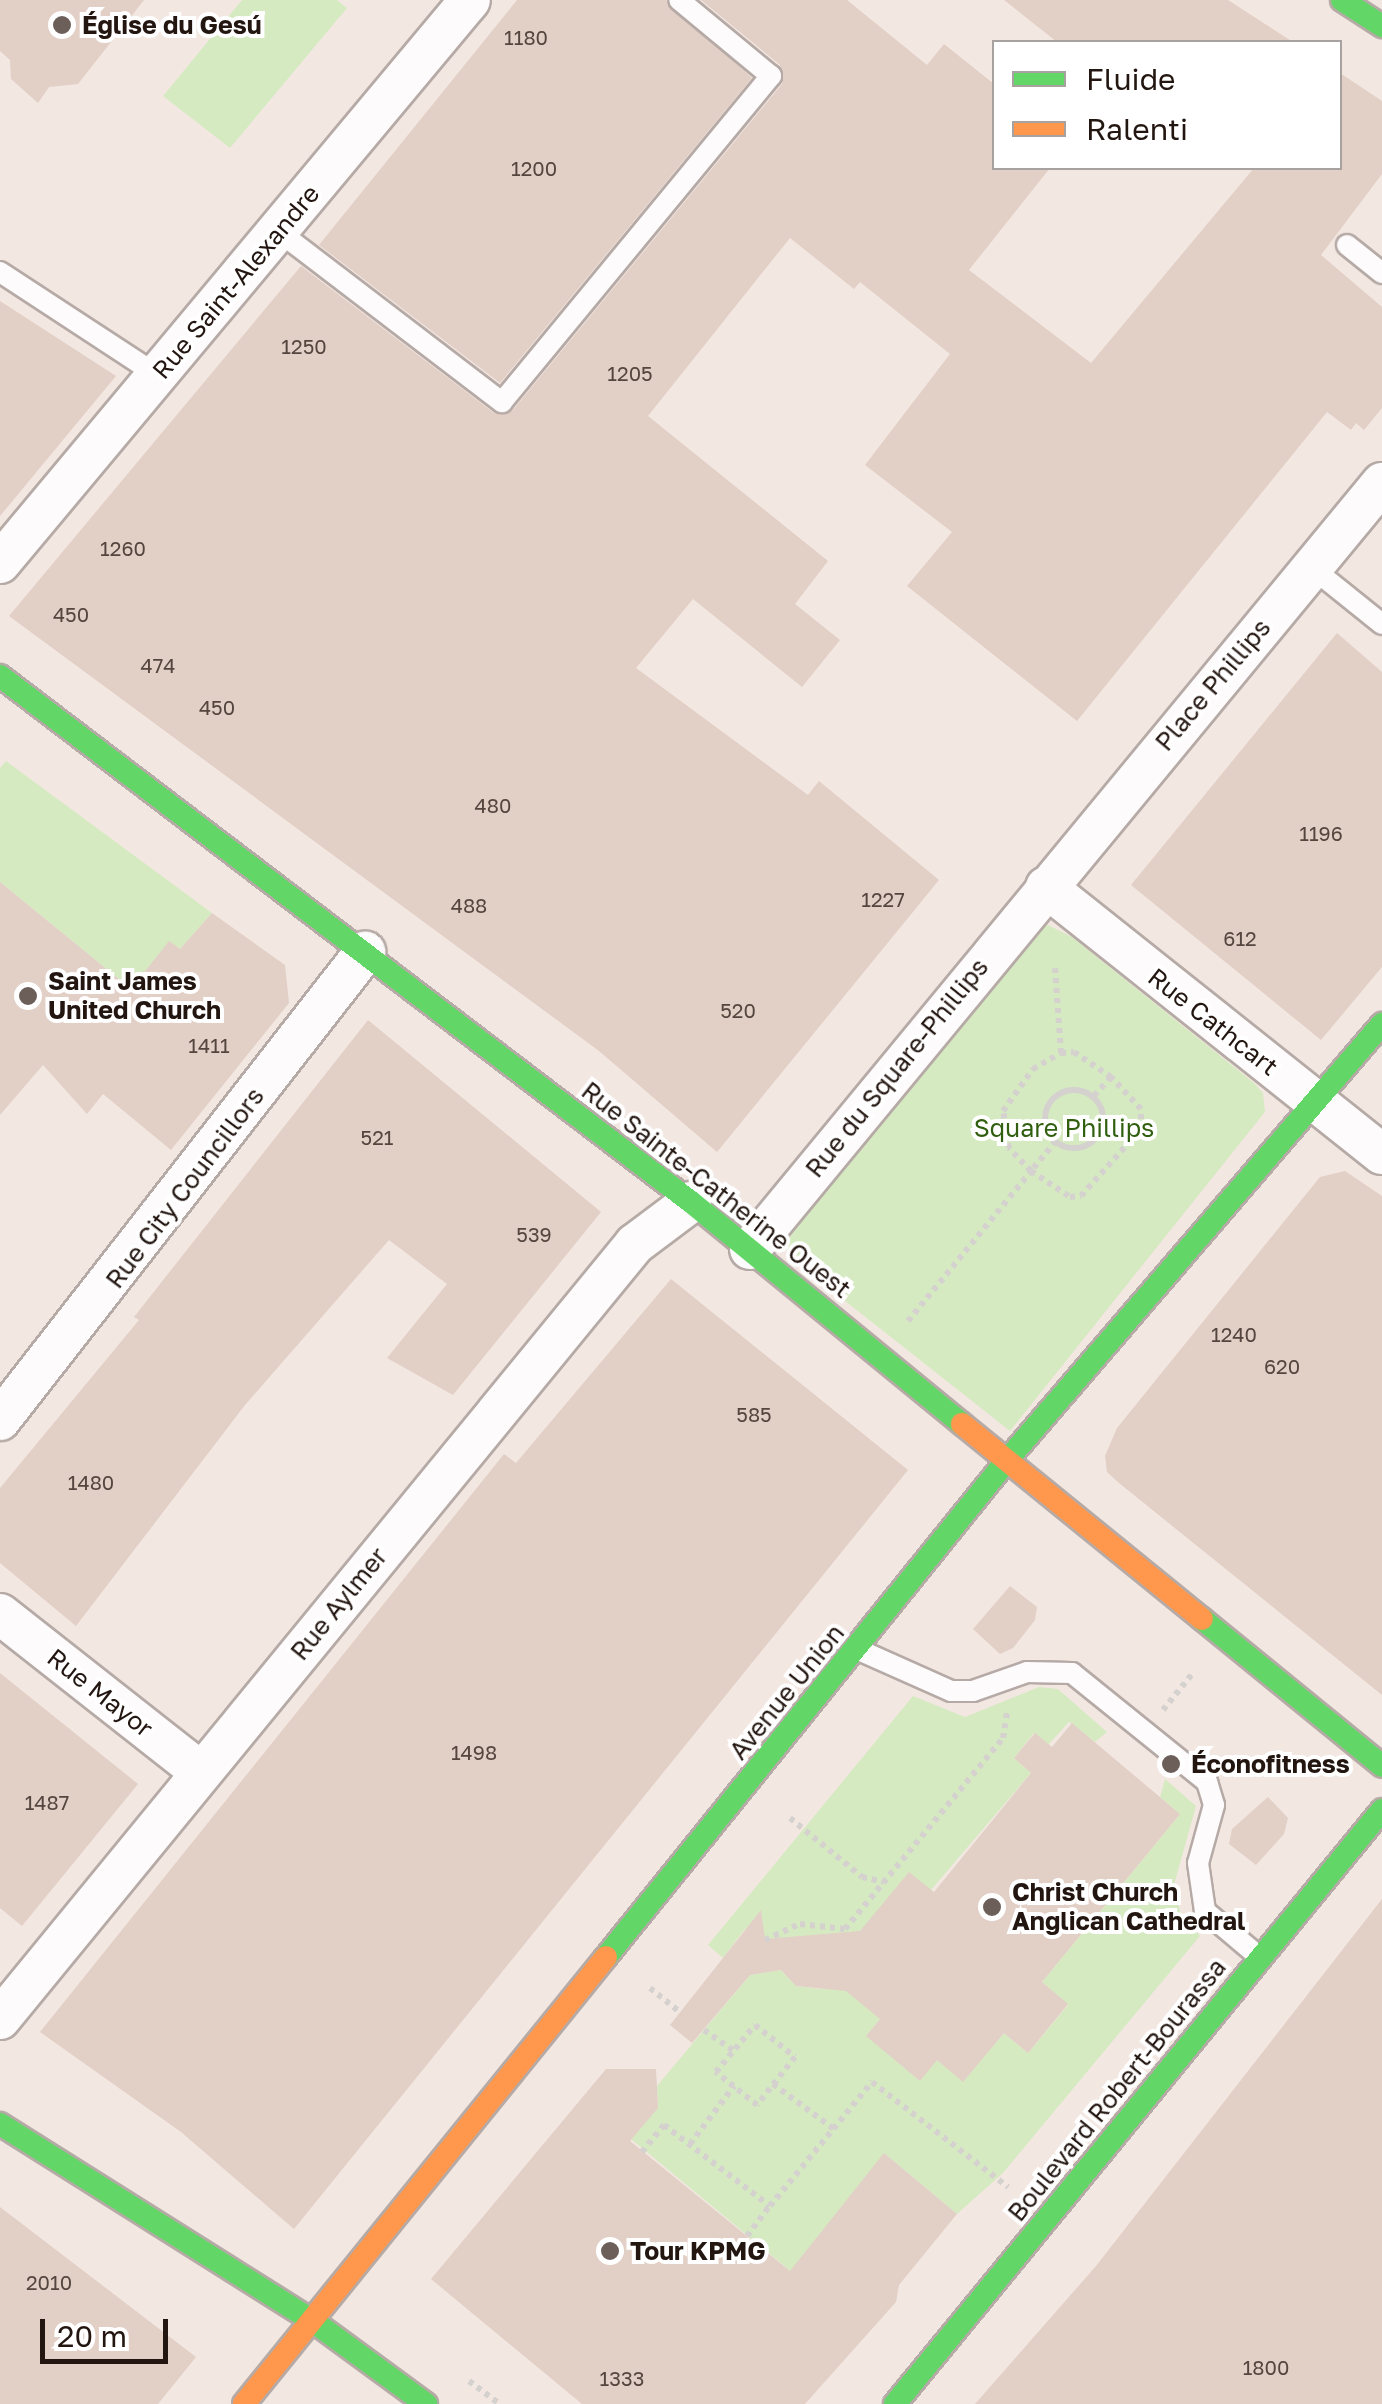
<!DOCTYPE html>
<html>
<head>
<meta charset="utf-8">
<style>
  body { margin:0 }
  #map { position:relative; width:1382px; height:2404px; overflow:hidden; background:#f3e7e2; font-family:"Golos Text",sans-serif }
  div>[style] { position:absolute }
  .green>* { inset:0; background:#d6eac2 }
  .building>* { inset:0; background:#e2cfc6 }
  .path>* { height:6px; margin-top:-3px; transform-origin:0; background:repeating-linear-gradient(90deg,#d4d1cf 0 5px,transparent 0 10px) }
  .path>.ring { margin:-3px; padding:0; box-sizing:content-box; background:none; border:6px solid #d4d1cf; border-radius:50% }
  .roads { filter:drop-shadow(2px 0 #b6aaa6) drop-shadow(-2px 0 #b6aaa6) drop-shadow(0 2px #b6aaa6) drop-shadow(0 -2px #b6aaa6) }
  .lane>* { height:20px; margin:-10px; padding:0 10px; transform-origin:10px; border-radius:10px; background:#fdfbfb }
  .street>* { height:40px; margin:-20px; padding:0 20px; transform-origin:20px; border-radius:20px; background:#fdfbfb }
  .fast>* { height:22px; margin:-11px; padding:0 11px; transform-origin:11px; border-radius:11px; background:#63d668 }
  .slow>* { height:22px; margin:-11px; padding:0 11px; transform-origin:11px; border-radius:11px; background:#ff974d }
  .dots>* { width:28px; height:28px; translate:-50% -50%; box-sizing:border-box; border:5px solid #fff; border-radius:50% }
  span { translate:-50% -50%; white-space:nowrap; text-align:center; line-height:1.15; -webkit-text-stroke:8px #fff; paint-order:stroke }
  .number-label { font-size:20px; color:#54453f }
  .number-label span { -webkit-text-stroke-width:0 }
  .poi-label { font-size:25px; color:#231611; font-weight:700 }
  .left { translate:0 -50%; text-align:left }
  .street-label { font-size:25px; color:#231611 }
  .park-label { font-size:25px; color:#315f10 }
  .legend { position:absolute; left:992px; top:40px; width:350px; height:130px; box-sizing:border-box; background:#fff; border:2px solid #a7a2a0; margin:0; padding:12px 18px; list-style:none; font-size:30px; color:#231611 }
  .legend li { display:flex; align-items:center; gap:20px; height:50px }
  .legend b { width:50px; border:2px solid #a7a2a0 }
  .scale { position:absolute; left:40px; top:2319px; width:128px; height:45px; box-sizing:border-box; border:5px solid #231611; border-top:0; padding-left:12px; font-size:30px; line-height:35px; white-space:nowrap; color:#231611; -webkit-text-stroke:8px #fff; paint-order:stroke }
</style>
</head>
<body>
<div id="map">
  <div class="green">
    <div style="clip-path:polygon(242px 0,337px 0,347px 8px,230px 148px,163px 96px)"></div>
    <div style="clip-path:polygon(6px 761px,212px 913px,180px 949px,169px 942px,131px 989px,0 882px,0 768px)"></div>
    <div style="clip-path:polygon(1048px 925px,1072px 937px,1254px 1083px,1263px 1093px,1265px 1112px,1010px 1431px,788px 1256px,785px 1242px,1037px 928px)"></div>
    <div style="clip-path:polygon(1039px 1687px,1058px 1689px,1107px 1732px,1095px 1742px,1069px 1722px,1048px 1745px,1034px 1733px,1014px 1758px,1031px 1773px,889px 1939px,799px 1936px,766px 1952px,763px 1930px,745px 1929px,723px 1958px,708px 1945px,913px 1696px,965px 1717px)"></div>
    <div style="clip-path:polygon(1165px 1779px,1196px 1806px,1174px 1885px,1180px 1911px,1200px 1936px,1003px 2173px,957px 2214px,885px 2154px,829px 2303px,619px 2129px,642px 2127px,658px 2105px,657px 2086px,750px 1975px,781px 1970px,796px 1986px,822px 1989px,839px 1969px,880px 2019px,866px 2036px,937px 2060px,963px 2081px,1004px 2033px,1028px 2053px,1068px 2005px,1042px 1982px,1180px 1814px,1160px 1797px)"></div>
  </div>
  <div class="building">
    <div style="clip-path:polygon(0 0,144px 0,78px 84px,49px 87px,38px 103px,11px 79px,10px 60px,0 51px)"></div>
    <div style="clip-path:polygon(517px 0,666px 0,752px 78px,500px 383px,319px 245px)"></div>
    <div style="clip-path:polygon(701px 0,847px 0,927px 65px,944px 44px,994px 84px,994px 168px,1050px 168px,969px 270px,1091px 363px,1254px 168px,1340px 168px,1340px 73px,1382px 101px,1382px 174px,1321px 255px,1382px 307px,1382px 408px,1364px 430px,1356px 423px,1351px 430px,1327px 412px,1077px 721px,907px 586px,952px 532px,865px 465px,950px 354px,860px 282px,854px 289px,790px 238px,648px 416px,828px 561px,795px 604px,840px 640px,802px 687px,693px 599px,636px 668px,808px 795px,819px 781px,939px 880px,717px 1152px,599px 1051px,9px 616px,301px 266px,494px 413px,512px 411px,782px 84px,780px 65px)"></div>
    <div style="clip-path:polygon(1004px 0,1228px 0,1293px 42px,1057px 42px)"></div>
    <div style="clip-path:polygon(0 301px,116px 376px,0 516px)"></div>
    <div style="clip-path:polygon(1337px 633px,1382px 672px,1382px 967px,1321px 1040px,1131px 885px)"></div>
    <div style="clip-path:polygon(0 882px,131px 989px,169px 941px,180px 949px,212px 913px,285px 965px,289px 1003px,171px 1150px,103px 1094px,87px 1114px,43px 1065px,0 1115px)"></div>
    <div style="clip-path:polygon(368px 1020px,601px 1212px,453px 1395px,387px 1358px,447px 1284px,389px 1240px,245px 1405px,76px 1626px,0 1563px,0 1488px,139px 1320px,134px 1317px)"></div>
    <div style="clip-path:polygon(1345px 1171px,1382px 1196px,1382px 1695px,1119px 1483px,1107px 1472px,1105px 1456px,1117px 1428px,1320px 1177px)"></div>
    <div style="clip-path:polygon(671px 1279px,908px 1470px,294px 2229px,181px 2132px,40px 2032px,504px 1454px,516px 1463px)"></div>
    <div style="clip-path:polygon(1010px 1586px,1037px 1607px,1035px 1620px,1013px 1648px,1000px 1654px,973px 1629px)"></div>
    <div style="clip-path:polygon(0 1673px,138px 1784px,22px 1926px,0 1908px)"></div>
    <div style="clip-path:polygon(1072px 1723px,1180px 1814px,1042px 1982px,1068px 2004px,1028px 2053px,1004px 2033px,963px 2082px,937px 2060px,920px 2081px,866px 2036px,880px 2019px,846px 1991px,796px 1986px,781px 1970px,750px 1975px,692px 2043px,670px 2025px,761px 1910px,765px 1939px,860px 1931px,909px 1872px,934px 1892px,1031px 1773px,1014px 1758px,1035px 1733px,1052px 1747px)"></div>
    <div style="clip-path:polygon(1268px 1797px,1288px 1818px,1284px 1834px,1256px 1865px,1229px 1844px,1232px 1829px)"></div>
    <div style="clip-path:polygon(1382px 1899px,1382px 2404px,975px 2404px,1096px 2266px)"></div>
    <div style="clip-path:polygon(606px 2069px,656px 2069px,658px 2108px,630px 2141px,790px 2271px,884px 2153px,957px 2214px,899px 2285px,896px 2302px,805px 2404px,582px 2404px,431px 2279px)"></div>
    <div style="clip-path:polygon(0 2207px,196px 2357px,158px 2404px,0 2404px)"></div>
  </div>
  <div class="path">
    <div style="left:1061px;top:1053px;width:13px;rotate:-4deg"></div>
    <div style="left:1074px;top:1052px;width:45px;rotate:34deg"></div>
    <div style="left:1111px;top:1077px;width:28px;rotate:132deg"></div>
    <div class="ring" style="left:1045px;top:1090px;width:52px;height:52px"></div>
    <div style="left:1056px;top:1141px;width:39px;rotate:130deg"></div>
    <div style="left:1031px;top:1171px;width:47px;rotate:33.7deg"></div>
    <div style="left:1070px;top:1197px;width:11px;rotate:-5deg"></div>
    <div style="left:1081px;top:1196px;width:90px;rotate:-48.2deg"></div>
    <div style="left:1141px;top:1129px;width:20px;rotate:-90deg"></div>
    <div style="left:1141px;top:1109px;width:44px;rotate:-133.2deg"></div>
    <div style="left:908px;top:1321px;width:194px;rotate:-50.6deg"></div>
    <div style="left:1031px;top:1171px;width:32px;rotate:-134deg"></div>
    <div style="left:1009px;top:1148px;width:37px;rotate:-99deg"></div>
    <div style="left:1003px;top:1111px;width:52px;rotate:-54.5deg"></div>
    <div style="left:1033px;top:1069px;width:32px;rotate:-30deg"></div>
    <div style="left:1061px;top:1053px;width:85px;rotate:-94deg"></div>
    <div style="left:1163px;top:1710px;width:48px;rotate:-51deg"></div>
    <div style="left:790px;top:1818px;width:93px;rotate:39.3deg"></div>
    <div style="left:862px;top:1877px;width:22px;rotate:13deg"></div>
    <div style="left:765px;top:1940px;width:38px;rotate:-25deg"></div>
    <div style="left:800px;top:1924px;width:45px;rotate:6.3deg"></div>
    <div style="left:845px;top:1929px;width:248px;rotate:-50.4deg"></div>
    <div style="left:1003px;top:1738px;width:26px;rotate:-81deg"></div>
    <div style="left:650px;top:1988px;width:38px;rotate:39deg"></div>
    <div style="left:755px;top:2025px;width:51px;rotate:38.7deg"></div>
    <div style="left:795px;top:2057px;width:61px;rotate:128.4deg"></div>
    <div style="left:757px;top:2105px;width:53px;rotate:-141.2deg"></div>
    <div style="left:716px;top:2072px;width:61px;rotate:-50.3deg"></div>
    <div style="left:704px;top:2030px;width:37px;rotate:35deg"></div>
    <div style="left:773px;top:2084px;width:76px;rotate:36.4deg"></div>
    <div style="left:690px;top:2144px;width:73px;rotate:-52.8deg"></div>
    <div style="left:642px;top:2152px;width:35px;rotate:-51deg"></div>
    <div style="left:664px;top:2125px;width:133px;rotate:37.4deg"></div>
    <div style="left:770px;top:2206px;width:161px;rotate:-50.6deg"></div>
    <div style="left:872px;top:2082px;width:172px;rotate:37.7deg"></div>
    <div style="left:747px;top:2236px;width:38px;rotate:-53deg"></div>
    <div style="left:469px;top:2381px;width:39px;rotate:37deg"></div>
  </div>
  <div class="roads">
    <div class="lane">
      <div style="left:278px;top:231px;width:282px;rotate:37.4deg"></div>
      <div style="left:502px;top:402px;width:423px;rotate:-50.5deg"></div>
      <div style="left:771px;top:76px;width:119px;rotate:-140.4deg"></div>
      <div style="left:1347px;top:245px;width:45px;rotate:38.7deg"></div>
      <div style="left:0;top:272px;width:190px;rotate:33.2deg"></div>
      <div style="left:1311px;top:567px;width:91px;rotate:38.8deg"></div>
      <div style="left:859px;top:1650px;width:101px;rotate:24deg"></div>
      <div style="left:951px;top:1691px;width:22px"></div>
      <div style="left:973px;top:1691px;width:57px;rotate:-19.4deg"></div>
      <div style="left:1027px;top:1672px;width:45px;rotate:1.3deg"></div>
      <div style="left:1072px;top:1673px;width:174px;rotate:38.9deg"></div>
      <div style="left:1207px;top:1782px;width:24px;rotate:73deg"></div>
      <div style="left:1214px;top:1805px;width:60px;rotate:105.4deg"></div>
      <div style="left:1198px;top:1863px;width:49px;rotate:81.7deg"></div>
      <div style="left:1205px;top:1911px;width:70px;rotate:40.3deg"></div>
    </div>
    <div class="street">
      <div style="left:0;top:563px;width:733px;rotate:-50.14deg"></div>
      <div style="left:1046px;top:887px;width:429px;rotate:38.5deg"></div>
      <div style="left:750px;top:1249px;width:993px;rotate:-50.48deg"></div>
      <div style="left:0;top:1420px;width:594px;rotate:-52.05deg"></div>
      <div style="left:0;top:1614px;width:256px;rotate:38.2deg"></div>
      <div style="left:0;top:2019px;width:1002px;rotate:-50.67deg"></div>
      <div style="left:635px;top:1244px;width:70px;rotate:-36.9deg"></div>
    </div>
    <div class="fast">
      <div style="left:1342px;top:0;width:48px;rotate:33deg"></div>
      <div style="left:0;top:676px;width:868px;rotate:37.28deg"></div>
      <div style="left:691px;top:1202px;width:350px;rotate:39.3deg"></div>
      <div style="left:1202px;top:1619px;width:232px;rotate:39.2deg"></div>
      <div style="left:606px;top:1957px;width:640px;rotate:-51.09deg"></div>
      <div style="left:1008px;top:1459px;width:574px;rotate:-49.31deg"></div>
      <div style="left:0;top:2124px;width:366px;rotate:32.2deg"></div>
      <div style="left:310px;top:2319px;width:144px;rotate:36.2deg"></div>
      <div style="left:895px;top:2404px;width:768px;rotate:-50.65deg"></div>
    </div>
    <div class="slow">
      <div style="left:962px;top:1424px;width:309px;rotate:39.1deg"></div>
      <div style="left:244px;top:2404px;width:575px;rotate:-51deg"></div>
    </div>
  </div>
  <div class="dots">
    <div style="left:62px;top:25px;background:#6c5f5a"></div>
    <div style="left:28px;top:996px;background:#6c5f5a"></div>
    <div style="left:1171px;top:1764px;background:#6c5f5a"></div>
    <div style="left:992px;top:1907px;background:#6c5f5a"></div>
    <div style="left:610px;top:2251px;background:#6c5f5a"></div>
  </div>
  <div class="number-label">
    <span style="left:526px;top:37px">1180</span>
    <span style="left:534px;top:168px">1200</span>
    <span style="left:304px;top:346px">1250</span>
    <span style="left:630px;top:373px">1205</span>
    <span style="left:123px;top:548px">1260</span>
    <span style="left:71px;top:614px">450</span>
    <span style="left:158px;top:665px">474</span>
    <span style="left:217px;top:707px">450</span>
    <span style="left:493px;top:805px">480</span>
    <span style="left:1321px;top:833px">1196</span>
    <span style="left:883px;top:899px">1227</span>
    <span style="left:469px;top:905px">488</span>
    <span style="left:1240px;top:938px">612</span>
    <span style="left:738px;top:1010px">520</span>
    <span style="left:209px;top:1045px">1411</span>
    <span style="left:377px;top:1137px">521</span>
    <span style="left:534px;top:1234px">539</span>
    <span style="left:1234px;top:1334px">1240</span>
    <span style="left:1282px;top:1366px">620</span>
    <span style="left:754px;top:1414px">585</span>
    <span style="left:91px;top:1482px">1480</span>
    <span style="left:474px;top:1752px">1498</span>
    <span style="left:47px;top:1802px">1487</span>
    <span style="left:49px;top:2282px">2010</span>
    <span style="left:1266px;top:2367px">1800</span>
    <span style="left:622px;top:2378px">1333</span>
  </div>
  <div class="poi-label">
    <span class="left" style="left:82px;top:25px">Église du Gesú</span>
    <span class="left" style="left:48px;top:996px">Saint James<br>United Church</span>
    <span class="left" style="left:1191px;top:1764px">Éconofitness</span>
    <span class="left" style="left:1012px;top:1907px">Christ Church<br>Anglican Cathedral</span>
    <span class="left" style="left:630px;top:2251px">Tour KPMG</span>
  </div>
  <div class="street-label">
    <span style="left:236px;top:282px;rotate:-50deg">Rue Saint-Alexandre</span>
    <span style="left:1213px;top:685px;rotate:-50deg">Place Phillips</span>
    <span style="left:1213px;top:1022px;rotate:38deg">Rue Cathcart</span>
    <span style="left:897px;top:1068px;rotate:-51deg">Rue du Square-Phillips</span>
    <span style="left:185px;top:1188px;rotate:-53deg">Rue City Councillors</span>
    <span style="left:716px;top:1190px;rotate:38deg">Rue Sainte-Catherine Ouest</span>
    <span style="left:339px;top:1604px;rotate:-51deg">Rue Aylmer</span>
    <span style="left:787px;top:1692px;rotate:-51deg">Avenue Union</span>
    <span style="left:100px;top:1693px;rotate:38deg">Rue Mayor</span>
    <span style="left:1117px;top:2090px;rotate:-51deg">Boulevard Robert-Bourassa</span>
  </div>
  <div class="park-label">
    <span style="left:1064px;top:1128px">Square Phillips</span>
  </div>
  <ul class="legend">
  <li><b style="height:12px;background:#63d668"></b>Fluide</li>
  <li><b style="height:12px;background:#ff974d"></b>Ralenti</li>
  </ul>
  <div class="scale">20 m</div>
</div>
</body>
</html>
